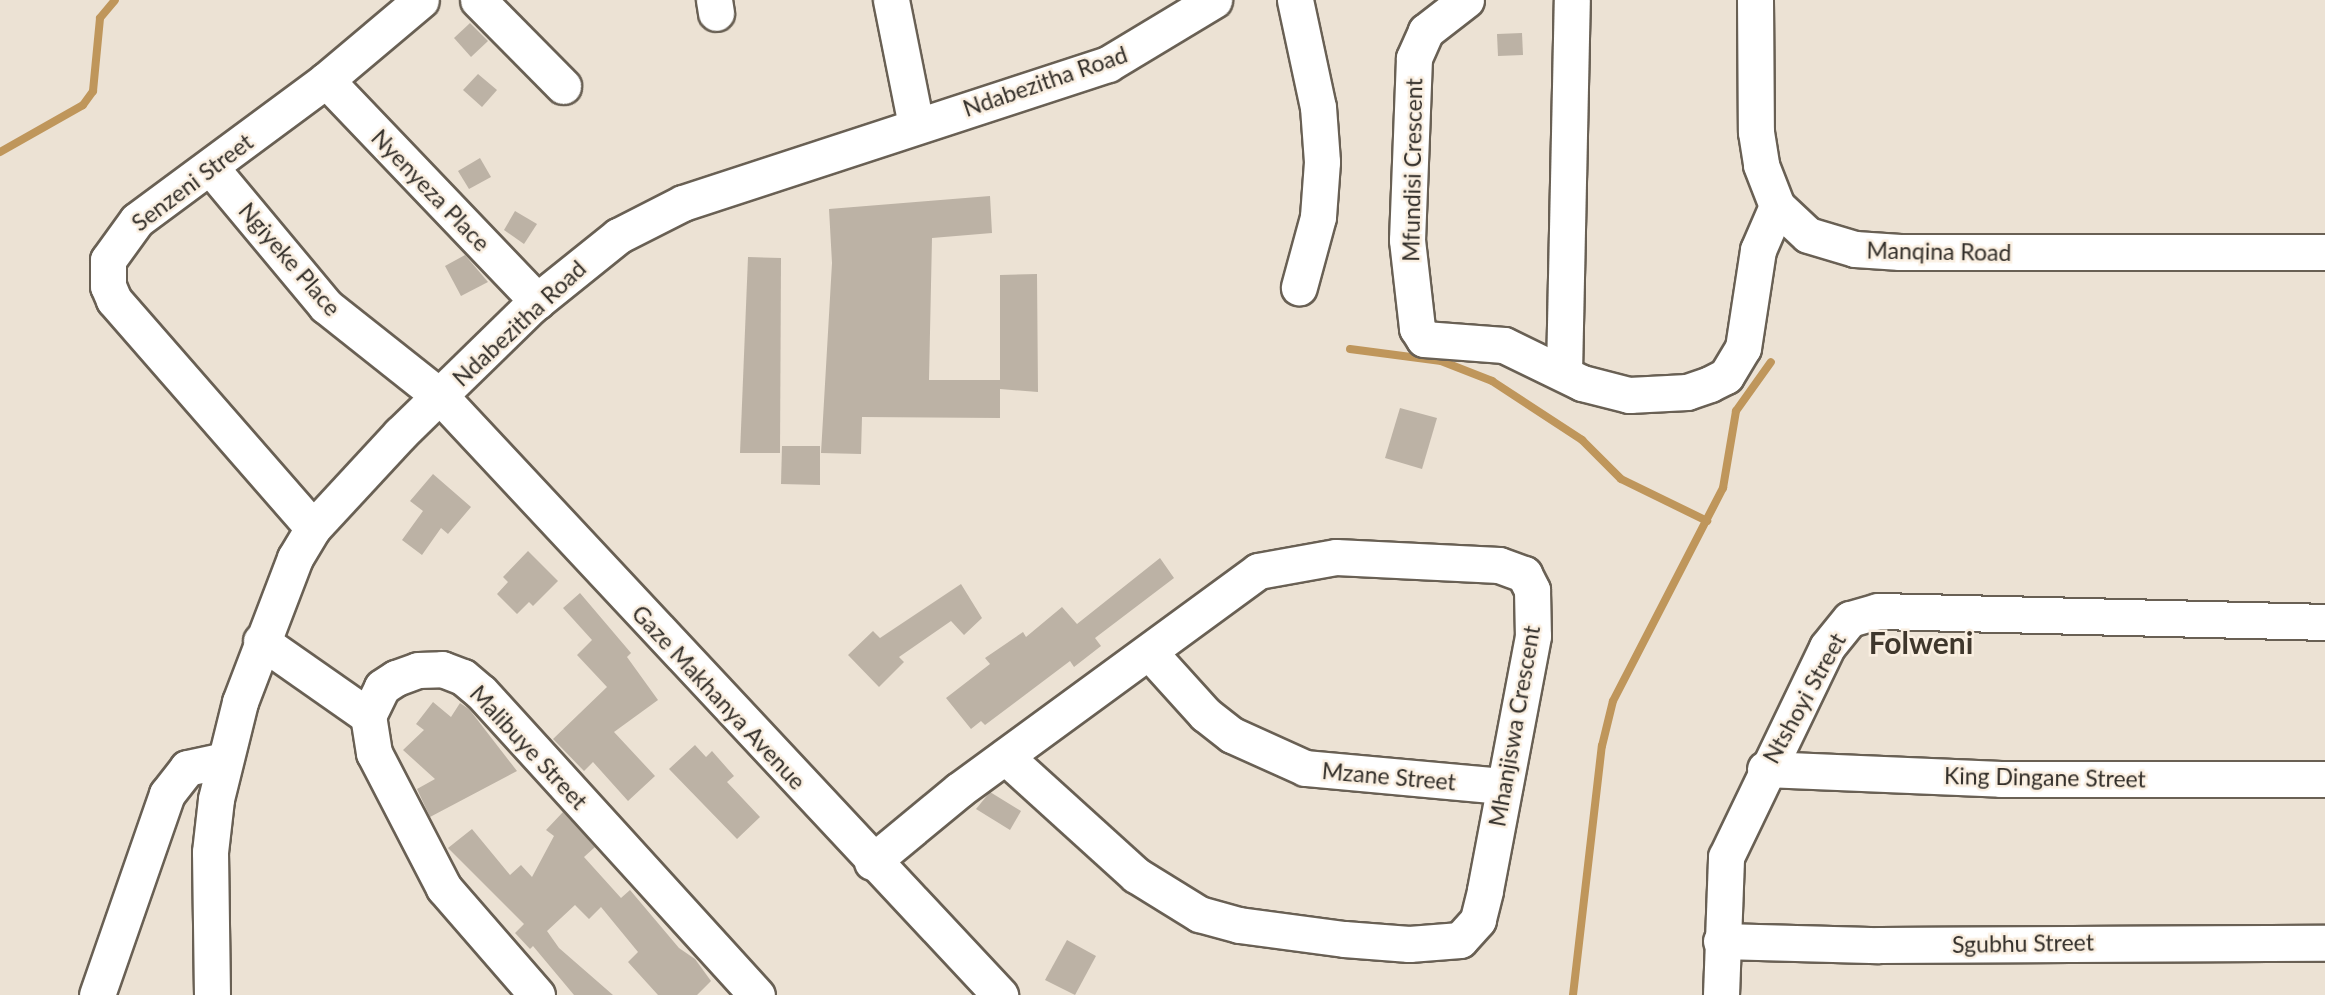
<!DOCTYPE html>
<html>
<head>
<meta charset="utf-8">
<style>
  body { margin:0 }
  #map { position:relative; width:2325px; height:995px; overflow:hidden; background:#ece2d4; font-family:Lato,sans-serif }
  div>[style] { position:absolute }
  .stream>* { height:8px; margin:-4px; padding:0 4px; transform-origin:4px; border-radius:4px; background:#bf965b }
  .building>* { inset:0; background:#bcb2a5 }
  .roads { filter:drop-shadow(2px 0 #696054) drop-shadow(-2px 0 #696054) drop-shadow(0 2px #696054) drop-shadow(0 -2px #696054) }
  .minor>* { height:35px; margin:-17.5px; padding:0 17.5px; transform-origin:17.5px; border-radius:17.5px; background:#fff }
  span { translate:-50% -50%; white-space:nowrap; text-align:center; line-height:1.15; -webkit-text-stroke:5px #faefe1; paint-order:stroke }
  .street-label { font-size:23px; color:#332f2a }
  .district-label { font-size:30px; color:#3f372c; font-weight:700 }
</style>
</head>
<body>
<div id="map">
  <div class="stream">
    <div style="left:0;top:152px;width:95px;rotate:-29.5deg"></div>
    <div style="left:83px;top:105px;width:17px;rotate:-54deg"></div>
    <div style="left:93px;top:91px;width:73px;rotate:-84.5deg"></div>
    <div style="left:100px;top:18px;width:23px;rotate:-50deg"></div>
    <div style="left:1350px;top:349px;width:92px;rotate:7.5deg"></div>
    <div style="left:1441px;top:361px;width:55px;rotate:21.4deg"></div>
    <div style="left:1492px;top:381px;width:108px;rotate:33.2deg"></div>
    <div style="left:1582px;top:440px;width:55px;rotate:45deg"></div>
    <div style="left:1621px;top:479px;width:96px;rotate:26deg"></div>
    <div style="left:1573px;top:995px;width:251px;rotate:-83.4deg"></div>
    <div style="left:1602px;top:746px;width:46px;rotate:-76.3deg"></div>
    <div style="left:1613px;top:701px;width:240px;rotate:-62.7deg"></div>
    <div style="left:1723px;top:488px;width:78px;rotate:-80.4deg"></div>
    <div style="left:1736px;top:411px;width:60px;rotate:-54.5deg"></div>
  </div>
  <div class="building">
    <div style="clip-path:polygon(470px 23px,488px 41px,471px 57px,454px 38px)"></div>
    <div style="clip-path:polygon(1522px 33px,1523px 55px,1498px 56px,1497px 34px)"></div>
    <div style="clip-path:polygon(478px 74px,497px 90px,482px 107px,463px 90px)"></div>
    <div style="clip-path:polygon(480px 158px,491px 177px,469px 189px,458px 171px)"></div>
    <div style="clip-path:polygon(990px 196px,992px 233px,932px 238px,929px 380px,1000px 380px,1000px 275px,1037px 274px,1038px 392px,1000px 389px,1000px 418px,862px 417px,861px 454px,821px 453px,832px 263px,829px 209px)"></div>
    <div style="clip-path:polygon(515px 211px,537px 224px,524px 244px,504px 230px)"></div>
    <div style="clip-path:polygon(465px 255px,488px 282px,461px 296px,445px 266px)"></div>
    <div style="clip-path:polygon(748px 257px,781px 258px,780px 453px,740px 453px)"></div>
    <div style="clip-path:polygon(1400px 408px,1437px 418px,1422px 469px,1385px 458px)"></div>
    <div style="clip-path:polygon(782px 446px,820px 446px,820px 485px,781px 484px)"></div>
    <div style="clip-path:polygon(433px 474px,471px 507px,448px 534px,441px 528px,422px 555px,402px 540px,423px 511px,410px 501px)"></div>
    <div style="clip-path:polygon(528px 551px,558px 581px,533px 606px,529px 602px,517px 614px,497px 594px,508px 582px,503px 577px)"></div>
    <div style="clip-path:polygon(1160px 558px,1174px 578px,1095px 638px,1101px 646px,1074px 667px,1070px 661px,985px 725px,981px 721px,971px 729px,946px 698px,990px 664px,985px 658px,1023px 632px,1026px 637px,1062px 607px,1077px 624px)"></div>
    <div style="clip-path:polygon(961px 584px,982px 618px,964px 635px,951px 621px,899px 657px,904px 662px,879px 687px,848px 655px,873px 631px,880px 638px)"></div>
    <div style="clip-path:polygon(580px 593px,631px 653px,627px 657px,658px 700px,614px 732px,655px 776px,628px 801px,593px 762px,584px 771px,553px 739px,607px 687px,577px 655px,592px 640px,563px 608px)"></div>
    <div style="clip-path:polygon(433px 702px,451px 717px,460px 703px,469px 709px,517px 771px,430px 817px,417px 789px,435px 779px,403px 750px,424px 730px,416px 724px)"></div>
    <div style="clip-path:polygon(695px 745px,706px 757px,712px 751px,734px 776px,727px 782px,760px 817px,737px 839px,669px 769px)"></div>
    <div style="clip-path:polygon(990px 792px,1021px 811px,1010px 830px,976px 809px)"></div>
    <div style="clip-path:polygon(563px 812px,595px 847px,584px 857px,621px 898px,630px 890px,679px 948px,695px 959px,711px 981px,697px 995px,658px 995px,628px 962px,638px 952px,601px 907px,589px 919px,575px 905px,547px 931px,559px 948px,613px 995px,574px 995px,533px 946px,530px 949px,515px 933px,524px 924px,448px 848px,472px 829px,510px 875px,521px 865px,532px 877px,554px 836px,546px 830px)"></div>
    <div style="clip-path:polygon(1067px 940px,1096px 956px,1075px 995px,1045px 980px)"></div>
  </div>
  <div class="roads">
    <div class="minor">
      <div style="left:478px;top:0;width:121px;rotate:45.3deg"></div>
      <div style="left:714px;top:0;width:13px;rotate:81deg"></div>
      <div style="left:891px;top:0;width:127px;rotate:78.7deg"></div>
      <div style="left:1295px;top:0;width:109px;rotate:77.9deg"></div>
      <div style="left:1318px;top:107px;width:55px;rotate:85.8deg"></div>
      <div style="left:1322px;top:162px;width:55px;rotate:94.2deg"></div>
      <div style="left:1318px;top:217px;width:73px;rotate:105.2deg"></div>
      <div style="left:1466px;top:0;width:51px;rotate:142.2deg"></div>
      <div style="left:1426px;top:31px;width:30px;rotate:114deg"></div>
      <div style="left:1414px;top:58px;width:182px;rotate:92.2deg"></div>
      <div style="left:1407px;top:240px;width:89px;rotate:83.5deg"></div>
      <div style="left:1417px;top:328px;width:13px;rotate:58deg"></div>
      <div style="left:1424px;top:339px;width:80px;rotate:4.3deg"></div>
      <div style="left:1504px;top:345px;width:87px;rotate:26deg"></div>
      <div style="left:1582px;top:383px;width:49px;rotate:14.3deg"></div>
      <div style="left:1629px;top:395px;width:58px;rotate:-3deg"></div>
      <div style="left:1687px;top:392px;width:24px;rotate:-19deg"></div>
      <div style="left:1710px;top:384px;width:18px;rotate:-27deg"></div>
      <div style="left:1726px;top:376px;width:33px;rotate:-59deg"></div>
      <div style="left:1743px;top:348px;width:99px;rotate:-81.3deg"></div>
      <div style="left:1758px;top:250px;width:48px;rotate:-66.6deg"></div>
      <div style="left:1755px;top:0;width:132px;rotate:89.6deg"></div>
      <div style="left:1756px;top:132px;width:33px;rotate:81deg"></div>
      <div style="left:1761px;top:165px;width:44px;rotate:68.7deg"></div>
      <div style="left:1777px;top:206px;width:42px;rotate:43.1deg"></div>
      <div style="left:1808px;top:235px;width:49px;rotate:16.6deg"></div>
      <div style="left:1855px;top:249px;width:45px;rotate:3.8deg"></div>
      <div style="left:1900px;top:252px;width:425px"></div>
      <div style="left:326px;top:80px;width:306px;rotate:46.3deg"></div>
      <div style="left:211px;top:168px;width:180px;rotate:50.2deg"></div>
      <div style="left:326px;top:306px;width:147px;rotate:38.4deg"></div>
      <div style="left:441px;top:397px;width:819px;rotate:46.93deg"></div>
      <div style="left:1564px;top:373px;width:373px;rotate:-88.8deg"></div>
      <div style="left:313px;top:528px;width:303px;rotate:-131.1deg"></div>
      <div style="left:114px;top:300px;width:15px;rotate:-113deg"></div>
      <div style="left:108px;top:286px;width:26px;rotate:-90deg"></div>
      <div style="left:108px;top:260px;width:49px;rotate:-54.1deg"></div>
      <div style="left:137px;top:220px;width:235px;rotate:-36.5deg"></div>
      <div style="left:326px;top:80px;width:124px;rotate:-40.1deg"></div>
      <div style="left:261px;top:641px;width:131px;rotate:35deg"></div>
      <div style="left:1149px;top:652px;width:84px;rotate:47.9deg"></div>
      <div style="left:1205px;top:714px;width:34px;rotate:38deg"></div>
      <div style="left:1232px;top:735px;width:80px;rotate:24.3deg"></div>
      <div style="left:1305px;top:768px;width:200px;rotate:5.2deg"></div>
      <div style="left:1765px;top:769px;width:236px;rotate:2.4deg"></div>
      <div style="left:2001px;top:779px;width:324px"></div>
      <div style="left:872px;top:862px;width:113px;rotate:-39.6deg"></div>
      <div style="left:959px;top:790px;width:371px;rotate:-36.2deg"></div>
      <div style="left:1258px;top:571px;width:79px;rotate:-10.2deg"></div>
      <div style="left:1336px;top:557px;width:163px;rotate:2.8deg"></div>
      <div style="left:1499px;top:565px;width:27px;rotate:20deg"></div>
      <div style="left:1524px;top:574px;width:18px;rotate:63deg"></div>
      <div style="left:1532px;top:590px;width:46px;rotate:88.8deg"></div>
      <div style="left:1533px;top:636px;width:259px;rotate:100.7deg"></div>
      <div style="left:1485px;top:891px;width:30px;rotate:104deg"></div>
      <div style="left:1478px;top:920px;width:27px;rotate:132deg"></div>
      <div style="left:1460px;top:940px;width:51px;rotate:175.5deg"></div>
      <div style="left:1409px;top:944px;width:65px;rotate:-175.6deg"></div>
      <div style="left:1344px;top:939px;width:106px;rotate:-172.4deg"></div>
      <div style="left:1239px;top:925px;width:41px;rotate:-164.6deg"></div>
      <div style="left:1199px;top:914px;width:74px;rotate:-148.2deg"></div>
      <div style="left:1136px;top:875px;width:176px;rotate:-137.8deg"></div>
      <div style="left:1721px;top:941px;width:158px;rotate:1.5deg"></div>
      <div style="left:1879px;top:945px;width:446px;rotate:-0.3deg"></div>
      <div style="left:97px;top:995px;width:213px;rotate:-70.8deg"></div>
      <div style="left:167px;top:794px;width:33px;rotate:-52deg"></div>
      <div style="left:187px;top:768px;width:38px;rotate:-12deg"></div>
      <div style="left:212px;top:995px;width:143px;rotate:-90.8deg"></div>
      <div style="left:210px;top:852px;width:53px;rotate:-83.5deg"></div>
      <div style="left:216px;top:799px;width:100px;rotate:-76.1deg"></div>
      <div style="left:240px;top:702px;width:154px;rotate:-69.1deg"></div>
      <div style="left:295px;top:558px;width:35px;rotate:-59deg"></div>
      <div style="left:313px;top:528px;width:128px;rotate:-47.2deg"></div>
      <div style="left:400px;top:434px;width:183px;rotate:-44.3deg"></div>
      <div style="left:531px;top:306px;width:112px;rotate:-38.8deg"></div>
      <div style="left:618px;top:236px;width:73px;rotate:-26.9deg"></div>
      <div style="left:683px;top:203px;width:447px;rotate:-18.1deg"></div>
      <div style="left:1108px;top:64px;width:124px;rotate:-31.1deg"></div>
      <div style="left:537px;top:995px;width:142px;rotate:-131deg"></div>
      <div style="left:444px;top:888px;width:152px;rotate:-117.4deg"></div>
      <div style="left:374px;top:753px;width:37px;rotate:-99deg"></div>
      <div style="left:368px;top:716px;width:32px;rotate:-64deg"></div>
      <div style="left:382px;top:687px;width:17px;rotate:-33deg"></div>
      <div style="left:396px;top:678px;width:23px;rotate:-20deg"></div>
      <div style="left:418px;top:670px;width:24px;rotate:-2deg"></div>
      <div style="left:442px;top:669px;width:22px;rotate:21deg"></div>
      <div style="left:463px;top:677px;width:23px;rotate:40deg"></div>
      <div style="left:481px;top:692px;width:410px;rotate:47.7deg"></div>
      <div style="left:1721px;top:995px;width:138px;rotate:-87.9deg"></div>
      <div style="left:1726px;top:857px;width:233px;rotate:-64.3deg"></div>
      <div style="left:1827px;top:647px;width:36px;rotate:-51deg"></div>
      <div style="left:1850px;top:619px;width:29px;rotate:-16deg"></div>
      <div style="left:1878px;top:611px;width:447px;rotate:1.4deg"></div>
    </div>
  </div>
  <div class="street-label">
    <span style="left:1045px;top:81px;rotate:-19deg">Ndabezitha Road</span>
    <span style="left:1412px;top:170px;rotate:-89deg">Mfundisi Crescent</span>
    <span style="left:192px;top:182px;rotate:-37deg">Senzeni Street</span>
    <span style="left:431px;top:190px;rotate:46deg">Nyenyeza Place</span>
    <span style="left:1939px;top:251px;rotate:1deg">Manqina Road</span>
    <span style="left:290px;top:259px;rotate:49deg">Ngiyeke Place</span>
    <span style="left:519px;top:323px;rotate:-43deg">Ndabezitha Road</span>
    <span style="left:719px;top:697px;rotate:47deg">Gaze Makhanya Avenue</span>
    <span style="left:1804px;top:698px;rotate:-61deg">Ntshoyi Street</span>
    <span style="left:1514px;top:726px;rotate:-80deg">Mhanjiswa Crescent</span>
    <span style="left:529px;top:747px;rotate:47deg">Malibuye Street</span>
    <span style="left:1389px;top:776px;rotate:5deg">Mzane Street</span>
    <span style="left:2045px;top:777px;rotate:1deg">King Dingane Street</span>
    <span style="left:2023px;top:943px;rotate:-1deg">Sgubhu Street</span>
  </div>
  <div class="district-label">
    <span style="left:1921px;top:642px">Folweni</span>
  </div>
</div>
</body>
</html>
